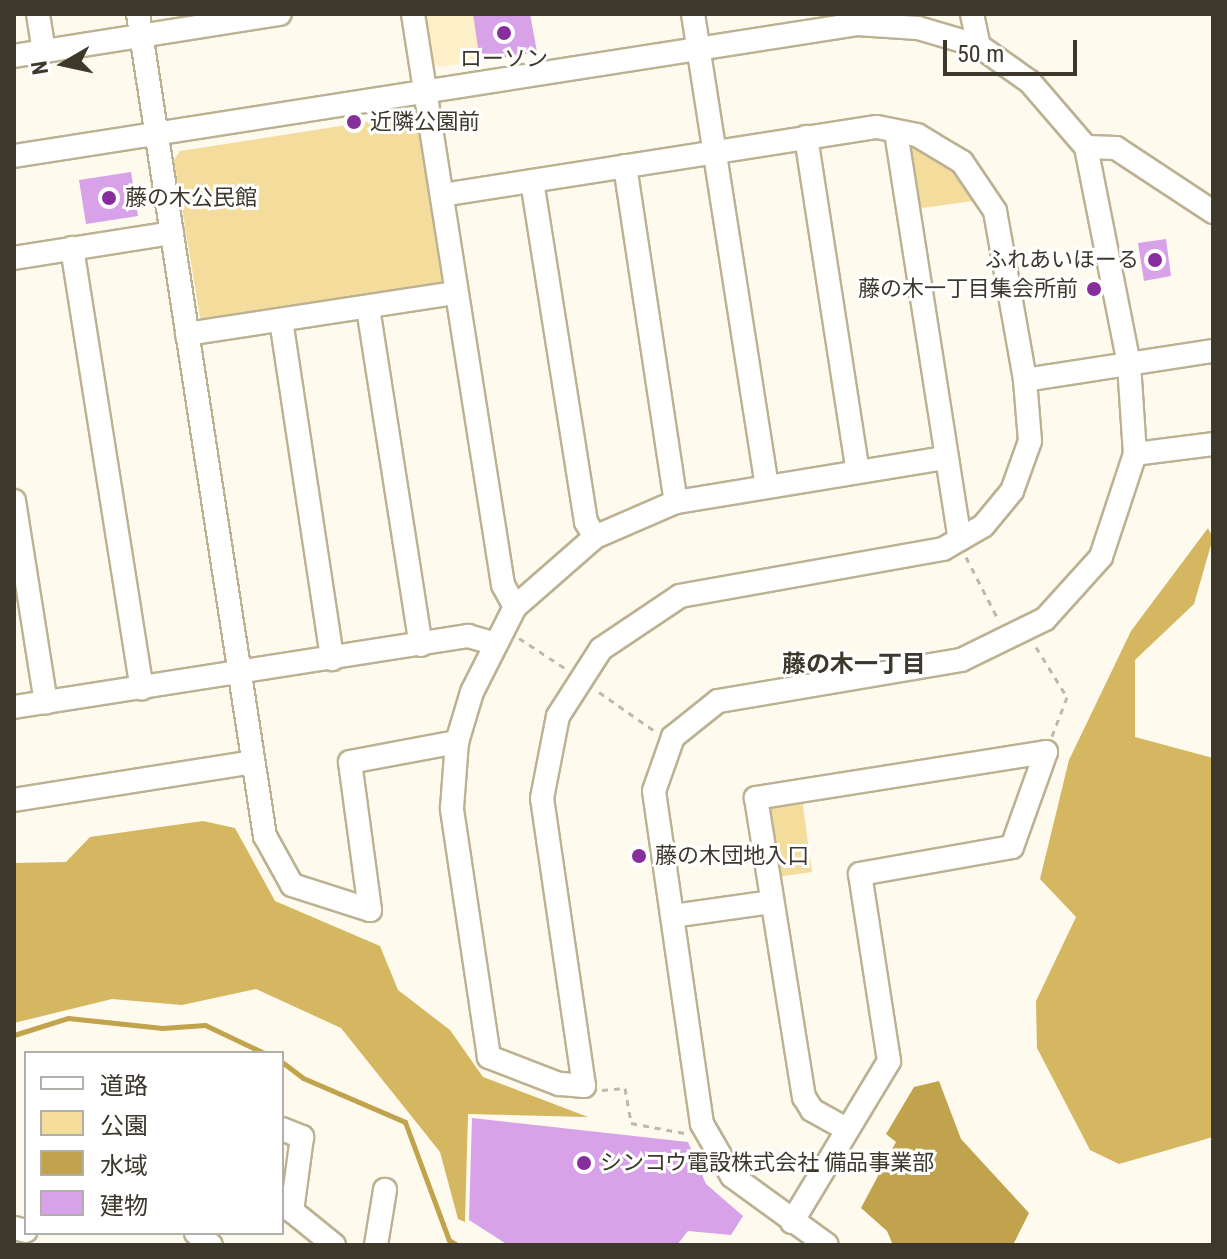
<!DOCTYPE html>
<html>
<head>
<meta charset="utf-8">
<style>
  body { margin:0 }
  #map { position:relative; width:1227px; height:1259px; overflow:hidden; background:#fefaed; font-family:"Roboto Condensed","Noto Sans JP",sans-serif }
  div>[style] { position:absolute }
  .built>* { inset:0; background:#fef0c8 }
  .green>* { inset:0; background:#f4dd9c }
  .forest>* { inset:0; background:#d5b761 }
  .water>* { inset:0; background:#c0a34c }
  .stream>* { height:5px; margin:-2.5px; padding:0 2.5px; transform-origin:2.5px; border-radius:2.5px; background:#c0a34c }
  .building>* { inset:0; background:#d7a2e7 }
  .path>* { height:3px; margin-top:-1.5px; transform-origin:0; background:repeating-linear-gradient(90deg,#bdb9ac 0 6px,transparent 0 12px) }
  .roads { filter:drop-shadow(2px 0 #bcb192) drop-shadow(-2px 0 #bcb192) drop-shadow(0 2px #bcb192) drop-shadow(0 -2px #bcb192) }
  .minor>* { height:22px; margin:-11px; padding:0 11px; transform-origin:11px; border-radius:11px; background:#fff }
  .dots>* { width:22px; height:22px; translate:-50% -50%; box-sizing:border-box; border:4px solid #fff; border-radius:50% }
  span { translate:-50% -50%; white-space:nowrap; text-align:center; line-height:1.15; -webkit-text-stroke:6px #fff; paint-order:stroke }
  .poi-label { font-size:22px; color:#3c382b }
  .left { translate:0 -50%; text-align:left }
  .right { translate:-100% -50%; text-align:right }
  .neighbourhood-label { font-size:24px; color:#3c382b; font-weight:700 }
  .frame { position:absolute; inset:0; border:16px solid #3c382b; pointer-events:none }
  .legend { position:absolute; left:24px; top:1051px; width:260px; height:184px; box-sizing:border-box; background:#fff; border:2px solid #b1afaa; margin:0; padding:10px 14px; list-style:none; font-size:24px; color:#3c382b }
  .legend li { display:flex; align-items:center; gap:16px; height:40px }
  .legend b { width:40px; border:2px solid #b1afaa }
  .north { position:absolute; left:24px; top:24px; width:80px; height:80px; -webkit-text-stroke:6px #fff; paint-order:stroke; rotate:261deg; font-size:22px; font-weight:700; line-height:32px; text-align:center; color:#3c382b }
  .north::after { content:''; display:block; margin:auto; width:28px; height:36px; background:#3c382b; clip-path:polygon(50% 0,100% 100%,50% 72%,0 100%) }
  .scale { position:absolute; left:943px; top:40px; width:134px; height:36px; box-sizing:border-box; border:4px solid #3c382b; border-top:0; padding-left:10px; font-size:24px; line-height:28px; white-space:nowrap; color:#3c382b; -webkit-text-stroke:6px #fff; paint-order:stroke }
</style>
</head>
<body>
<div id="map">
  <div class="built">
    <div style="clip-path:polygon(421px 14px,530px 14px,537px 52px,439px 67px,428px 59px)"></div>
  </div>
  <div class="green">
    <div style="clip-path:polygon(411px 115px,422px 123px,446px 275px,438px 287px,207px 323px,200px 317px,174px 160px,180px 151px)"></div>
    <div style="clip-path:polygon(916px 143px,956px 169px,980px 200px,915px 209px,906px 152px)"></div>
    <div style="clip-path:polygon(802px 798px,812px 872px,778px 877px,767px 814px,775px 803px)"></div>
  </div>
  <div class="forest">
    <div style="clip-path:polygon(1208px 528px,1213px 538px,1194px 604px,1135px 660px,1135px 737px,1213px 758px,1213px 1137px,1119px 1164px,1090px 1150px,1037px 1048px,1036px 1001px,1076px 917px,1040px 879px,1069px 760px,1131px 631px)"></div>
    <div style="clip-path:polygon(203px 821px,235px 828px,275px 901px,380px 946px,398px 990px,450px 1030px,483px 1077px,588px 1117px,468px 1114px,465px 1222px,458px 1219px,440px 1152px,341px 1028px,256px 989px,182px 1005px,112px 999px,14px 1023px,14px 863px,66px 862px,90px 837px)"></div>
  </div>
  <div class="water">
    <div style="clip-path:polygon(939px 1081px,961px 1139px,1029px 1213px,1013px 1245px,893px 1245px,887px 1231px,861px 1208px,896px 1142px,886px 1134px,914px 1087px)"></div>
  </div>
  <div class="stream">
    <div style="left:14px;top:1035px;width:57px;rotate:-17.5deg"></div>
    <div style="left:68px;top:1018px;width:95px;rotate:6.1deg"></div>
    <div style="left:162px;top:1028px;width:43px;rotate:-4deg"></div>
    <div style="left:205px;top:1025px;width:65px;rotate:25.4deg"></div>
    <div style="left:282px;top:1062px;width:26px;rotate:37deg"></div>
    <div style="left:303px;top:1078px;width:111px;rotate:23.3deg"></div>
    <div style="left:405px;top:1122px;width:126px;rotate:69.6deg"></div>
    <div style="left:449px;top:1240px;width:9px;rotate:32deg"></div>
  </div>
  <div class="building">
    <div style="clip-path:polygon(473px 14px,530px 14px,537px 52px,480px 61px)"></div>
    <div style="clip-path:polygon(131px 172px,138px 216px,86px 224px,79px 180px)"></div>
    <div style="clip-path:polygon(1166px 239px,1171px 276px,1144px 281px,1138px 243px)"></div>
    <div style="clip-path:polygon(472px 1118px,688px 1142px,706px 1184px,743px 1216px,731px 1235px,688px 1231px,677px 1245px,508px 1245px,469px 1220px)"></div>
  </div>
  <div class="path">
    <div style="left:966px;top:557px;width:72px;rotate:62.7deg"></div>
    <div style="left:519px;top:638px;width:56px;rotate:33.4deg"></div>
    <div style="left:1036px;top:647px;width:59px;rotate:58.2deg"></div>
    <div style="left:1067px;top:697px;width:42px;rotate:111deg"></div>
    <div style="left:599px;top:692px;width:68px;rotate:34.9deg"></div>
    <div style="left:602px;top:1090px;width:23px;rotate:-5deg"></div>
    <div style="left:625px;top:1088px;width:36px;rotate:80deg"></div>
    <div style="left:631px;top:1123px;width:54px;rotate:10.7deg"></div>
  </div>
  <div class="roads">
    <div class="minor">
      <div style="left:38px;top:14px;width:38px;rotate:81deg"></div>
      <div style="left:138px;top:14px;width:832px;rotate:81.22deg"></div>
      <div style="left:265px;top:836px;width:56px;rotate:61.1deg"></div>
      <div style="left:292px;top:885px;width:82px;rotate:17.8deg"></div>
      <div style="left:370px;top:910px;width:149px;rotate:-97.7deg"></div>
      <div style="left:350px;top:762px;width:109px;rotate:-10.6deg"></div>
      <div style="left:413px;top:14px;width:578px;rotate:81.04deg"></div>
      <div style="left:503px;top:585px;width:25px;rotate:61deg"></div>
      <div style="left:693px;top:14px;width:477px;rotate:81.1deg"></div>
      <div style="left:972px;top:14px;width:33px;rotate:78deg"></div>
      <div style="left:14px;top:56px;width:269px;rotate:-9deg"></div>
      <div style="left:896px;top:132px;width:412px;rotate:81.1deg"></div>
      <div style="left:806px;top:137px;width:338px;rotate:81.2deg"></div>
      <div style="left:1086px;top:147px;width:30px;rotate:2deg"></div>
      <div style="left:1116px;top:148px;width:116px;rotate:33.4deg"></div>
      <div style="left:14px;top:156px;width:853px;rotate:-8.9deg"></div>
      <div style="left:857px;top:24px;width:61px;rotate:3.8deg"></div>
      <div style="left:918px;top:28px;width:64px;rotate:16.4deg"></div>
      <div style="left:979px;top:46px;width:62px;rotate:35.2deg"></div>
      <div style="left:1030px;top:82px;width:86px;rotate:49.3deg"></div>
      <div style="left:1086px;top:147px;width:221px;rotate:78.8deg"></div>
      <div style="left:1129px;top:364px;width:90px;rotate:86.2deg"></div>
      <div style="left:1135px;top:454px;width:108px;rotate:108.3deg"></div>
      <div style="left:1101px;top:557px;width:84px;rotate:132.1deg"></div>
      <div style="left:1045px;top:619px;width:93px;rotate:154deg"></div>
      <div style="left:961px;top:660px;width:246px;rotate:170.4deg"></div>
      <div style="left:718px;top:701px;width:58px;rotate:141.3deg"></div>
      <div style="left:673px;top:737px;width:57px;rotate:109.4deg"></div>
      <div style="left:654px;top:791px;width:336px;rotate:81.8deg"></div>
      <div style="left:702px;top:1124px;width:60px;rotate:60deg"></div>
      <div style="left:732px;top:1176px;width:117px;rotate:36deg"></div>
      <div style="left:625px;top:166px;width:340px;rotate:81.4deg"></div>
      <div style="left:532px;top:181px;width:345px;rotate:81deg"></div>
      <div style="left:586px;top:522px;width:17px;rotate:59deg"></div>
      <div style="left:442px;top:195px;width:440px;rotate:-8.9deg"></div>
      <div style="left:877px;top:127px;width:41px;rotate:11.3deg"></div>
      <div style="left:917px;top:135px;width:52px;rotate:31deg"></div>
      <div style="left:962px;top:162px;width:59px;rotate:56deg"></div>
      <div style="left:995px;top:211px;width:172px;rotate:79.9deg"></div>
      <div style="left:1025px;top:380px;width:61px;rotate:85.3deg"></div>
      <div style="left:1030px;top:441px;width:53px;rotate:109.8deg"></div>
      <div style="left:1012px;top:491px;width:45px;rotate:129.6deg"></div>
      <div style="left:983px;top:526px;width:46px;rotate:150.1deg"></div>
      <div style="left:943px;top:549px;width:267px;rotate:169.9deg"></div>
      <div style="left:680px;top:596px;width:95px;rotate:146.1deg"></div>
      <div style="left:601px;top:649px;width:80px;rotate:122.7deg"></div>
      <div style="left:558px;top:716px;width:84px;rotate:101deg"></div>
      <div style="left:542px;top:798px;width:291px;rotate:81.7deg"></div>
      <div style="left:584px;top:1086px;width:25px;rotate:-175deg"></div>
      <div style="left:559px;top:1084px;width:75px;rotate:-158.9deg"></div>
      <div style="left:489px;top:1057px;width:252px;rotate:-98.5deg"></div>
      <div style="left:452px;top:808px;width:66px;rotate:-85.7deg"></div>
      <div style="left:457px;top:742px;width:52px;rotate:-73.3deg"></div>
      <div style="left:472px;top:692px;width:95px;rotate:-63.2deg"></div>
      <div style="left:515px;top:607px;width:106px;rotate:-41.2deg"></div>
      <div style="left:595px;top:537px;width:88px;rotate:-23.4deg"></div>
      <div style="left:676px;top:502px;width:274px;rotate:-9.3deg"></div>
      <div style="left:72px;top:248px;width:446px;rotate:81deg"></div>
      <div style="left:14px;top:258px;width:160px;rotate:-9deg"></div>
      <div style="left:368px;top:308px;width:341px;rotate:81.1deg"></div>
      <div style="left:281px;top:320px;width:343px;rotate:81.4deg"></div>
      <div style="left:187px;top:334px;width:272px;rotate:-8.7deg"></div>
      <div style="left:1025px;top:380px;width:190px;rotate:-8.8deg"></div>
      <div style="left:1135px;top:454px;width:79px;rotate:-7.3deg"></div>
      <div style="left:14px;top:501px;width:204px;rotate:81deg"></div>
      <div style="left:14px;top:707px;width:460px;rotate:-8.9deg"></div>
      <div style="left:468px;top:636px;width:26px;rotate:16deg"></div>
      <div style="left:14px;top:800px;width:242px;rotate:-9deg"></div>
      <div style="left:672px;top:916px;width:101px;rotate:-8deg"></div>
      <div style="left:282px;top:1129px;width:22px;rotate:22deg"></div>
      <div style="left:302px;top:1137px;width:75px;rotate:97.7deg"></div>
      <div style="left:292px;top:1211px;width:54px;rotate:39deg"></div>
      <div style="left:792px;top:1222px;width:188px;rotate:-58.9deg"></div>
      <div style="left:889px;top:1061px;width:189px;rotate:-98.8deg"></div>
      <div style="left:860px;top:874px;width:154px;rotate:-10.1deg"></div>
      <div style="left:1012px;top:847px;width:101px;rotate:-70.3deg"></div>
      <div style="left:1046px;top:752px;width:294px;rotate:171deg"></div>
      <div style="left:756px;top:798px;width:303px;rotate:80.9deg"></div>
      <div style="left:804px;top:1097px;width:15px;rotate:58deg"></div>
      <div style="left:812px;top:1110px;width:37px;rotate:29deg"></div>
      <div style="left:14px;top:1228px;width:12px;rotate:14deg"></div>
      <div style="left:196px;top:1233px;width:19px;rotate:39deg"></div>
      <div style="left:376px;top:1245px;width:56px;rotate:-80.7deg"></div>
    </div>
  </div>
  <div class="dots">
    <div style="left:504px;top:33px;background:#852e9c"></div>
    <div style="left:354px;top:122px;background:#852e9c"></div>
    <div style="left:109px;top:198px;background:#852e9c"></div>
    <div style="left:1155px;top:260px;background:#852e9c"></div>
    <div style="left:1094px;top:289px;background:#852e9c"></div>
    <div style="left:639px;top:856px;background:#852e9c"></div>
    <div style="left:584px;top:1163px;background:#852e9c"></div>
  </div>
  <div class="poi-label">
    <span style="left:504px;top:59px">ローソン</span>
    <span class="left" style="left:370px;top:122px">近隣公園前</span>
    <span class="left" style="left:125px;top:198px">藤の木公民館</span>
    <span class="right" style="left:1139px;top:260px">ふれあいほーる</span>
    <span class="right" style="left:1078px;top:289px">藤の木一丁目集会所前</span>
    <span class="left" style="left:655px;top:856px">藤の木団地入口</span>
    <span class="left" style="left:600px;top:1163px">シンコウ電設株式会社 備品事業部</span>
  </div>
  <div class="neighbourhood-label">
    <span style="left:854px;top:665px">藤の木一丁目</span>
  </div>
  <div class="frame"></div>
  <ul class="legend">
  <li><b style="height:10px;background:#fff"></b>道路</li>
  <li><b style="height:22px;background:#f4dd9c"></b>公園</li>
  <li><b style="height:22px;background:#c0a34c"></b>水域</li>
  <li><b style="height:22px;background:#d7a2e7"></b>建物</li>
  </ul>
  <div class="north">N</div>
  <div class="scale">50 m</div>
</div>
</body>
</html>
